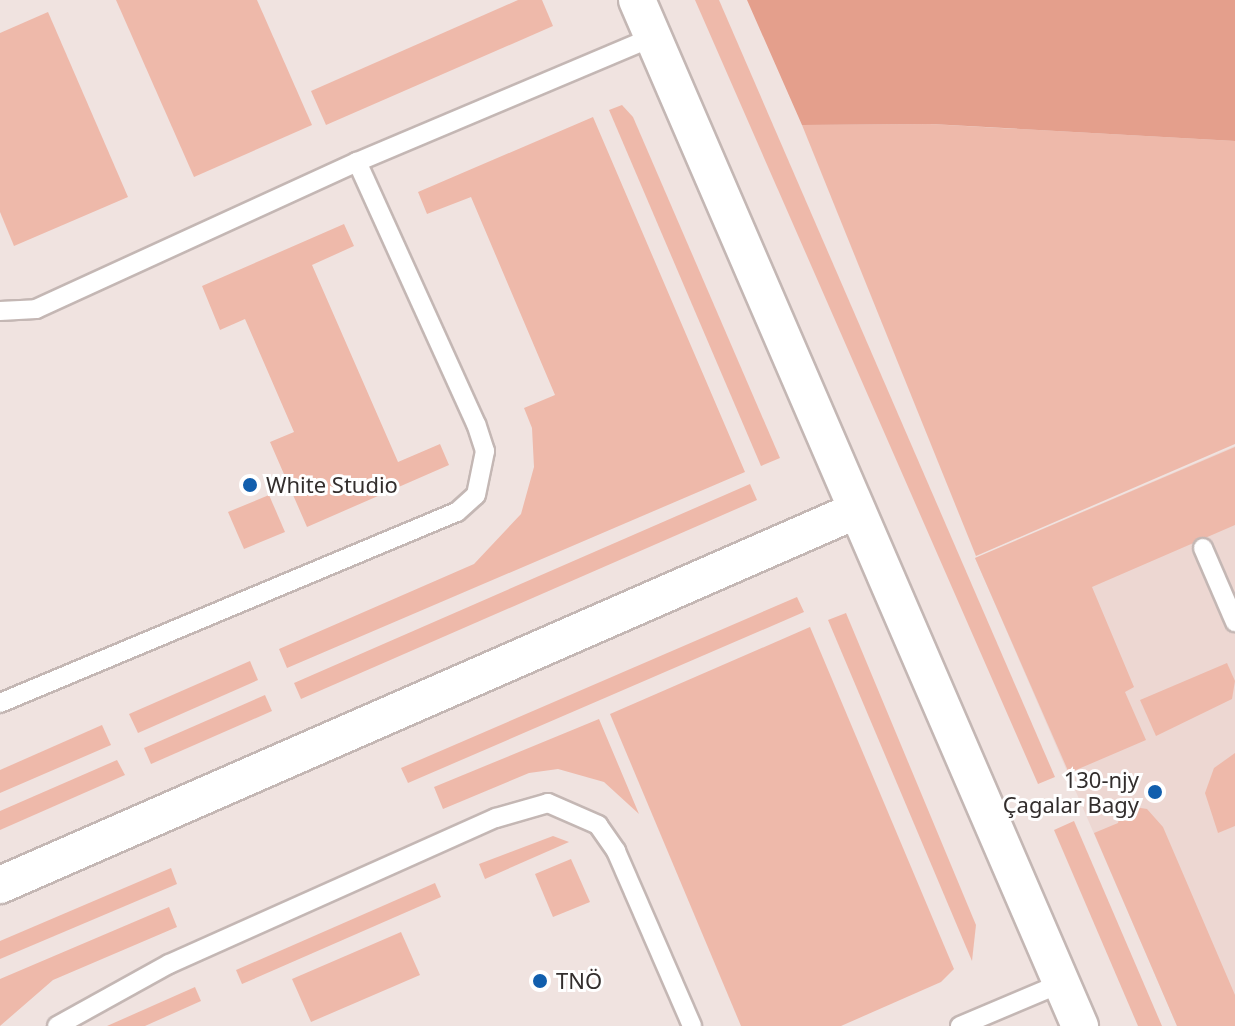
<!DOCTYPE html>
<html>
<head>
<meta charset="utf-8">
<style>
  body { margin:0 }
  #map { position:relative; width:1235px; height:1026px; overflow:hidden; background:#f0e3e0; font-family:"Noto Sans",sans-serif }
  div>[style] { position:absolute }
  .built>* { inset:0; background:#edd7d2 }
  .green>* { inset:0; background:#eeb9aa }
  .forest>* { inset:0; background:#e49f8c }
  .roads { filter:drop-shadow(2px 0 #c4b7b4) drop-shadow(-2px 0 #c4b7b4) drop-shadow(0 2px #c4b7b4) drop-shadow(0 -2px #c4b7b4) }
  .service>* { height:18px; margin:-9px; padding:0 9px; transform-origin:9px; border-radius:9px; background:#fff }
  .minor>* { height:36px; margin:-18px; padding:0 18px; transform-origin:18px; border-radius:18px; background:#fff }
  .dots>* { width:22px; height:22px; translate:-50% -50%; box-sizing:border-box; border:4px solid #fff; border-radius:50% }
  span { translate:-50% -50%; white-space:nowrap; text-align:center; line-height:1.15; -webkit-text-stroke:6px #fff; paint-order:stroke }
  .poi-label { font-size:22px; color:#332e2d }
  .left { translate:0 -50%; text-align:left }
  .right { translate:-100% -50%; text-align:right }
</style>
</head>
<body>
<div id="map">
  <div class="built">
    <div style="clip-path:polygon(1235px 446px,1235px 1026px,1177px 1026px,975px 558px)"></div>
  </div>
  <div class="green">
    <div style="clip-path:polygon(116px 0,257px 0,312px 125px,194px 177px)"></div>
    <div style="clip-path:polygon(518px 0,542px 0,553px 26px,326px 125px,311px 91px)"></div>
    <div style="clip-path:polygon(695px 0,719px 0,1055px 777px,1038px 784px)"></div>
    <div style="clip-path:polygon(48px 12px,128px 197px,14px 246px,0 212px,0 33px)"></div>
    <div style="clip-path:polygon(622px 105px,633px 117px,780px 458px,761px 466px,609px 110px)"></div>
    <div style="clip-path:polygon(593px 117px,745px 472px,287px 668px,279px 649px,474px 564px,521px 514px,534px 467px,532px 428px,524px 408px,555px 395px,471px 197px,427px 214px,418px 192px)"></div>
    <div style="clip-path:polygon(930px 124px,1235px 141px,1235px 444px,976px 556px,802px 125px)"></div>
    <div style="clip-path:polygon(344px 224px,354px 246px,312px 265px,398px 462px,440px 444px,449px 465px,307px 527px,270px 442px,294px 432px,245px 319px,220px 330px,202px 286px)"></div>
    <div style="clip-path:polygon(1235px 447px,1235px 525px,1092px 587px,1134px 687px,1125px 692px,1146px 740px,1069px 773px,975px 558px)"></div>
    <div style="clip-path:polygon(750px 484px,757px 500px,301px 699px,294px 683px)"></div>
    <div style="clip-path:polygon(269px 495px,285px 532px,244px 549px,228px 512px)"></div>
    <div style="clip-path:polygon(797px 597px,804px 612px,408px 783px,401px 768px)"></div>
    <div style="clip-path:polygon(846px 613px,976px 925px,972px 961px,828px 620px)"></div>
    <div style="clip-path:polygon(810px 627px,954px 969px,941px 982px,841px 1026px,741px 1026px,610px 714px)"></div>
    <div style="clip-path:polygon(250px 661px,258px 680px,138px 733px,129px 714px)"></div>
    <div style="clip-path:polygon(1227px 663px,1235px 681px,1232px 699px,1156px 736px,1140px 700px)"></div>
    <div style="clip-path:polygon(265px 695px,272px 711px,151px 764px,144px 748px)"></div>
    <div style="clip-path:polygon(599px 719px,639px 814px,604px 782px,558px 769px,529px 773px,443px 809px,434px 787px)"></div>
    <div style="clip-path:polygon(102px 725px,111px 745px,0 793px,0 770px)"></div>
    <div style="clip-path:polygon(1235px 753px,1235px 826px,1218px 833px,1205px 793px,1214px 768px)"></div>
    <div style="clip-path:polygon(117px 760px,125px 775px,0 830px,0 811px)"></div>
    <div style="clip-path:polygon(1122px 805px,1147px 809px,1163px 827px,1235px 995px,1235px 1026px,1177px 1026px,1094px 833px,1118px 823px)"></div>
    <div style="clip-path:polygon(1074px 821px,1162px 1026px,1138px 1026px,1054px 830px)"></div>
    <div style="clip-path:polygon(553px 836px,569px 842px,485px 879px,479px 864px)"></div>
    <div style="clip-path:polygon(571px 859px,590px 902px,553px 917px,535px 874px)"></div>
    <div style="clip-path:polygon(171px 868px,177px 884px,0 959px,0 941px)"></div>
    <div style="clip-path:polygon(435px 883px,441px 897px,242px 984px,236px 970px)"></div>
    <div style="clip-path:polygon(169px 907px,177px 927px,53px 980px,0 1026px,0 979px)"></div>
    <div style="clip-path:polygon(401px 932px,420px 975px,311px 1022px,292px 979px)"></div>
    <div style="clip-path:polygon(195px 987px,201px 1001px,145px 1026px,107px 1026px)"></div>
  </div>
  <div class="forest">
    <div style="clip-path:polygon(747px 0,1235px 0,1235px 141px,931px 124px,802px 125px)"></div>
  </div>
  <div class="roads">
    <div class="service">
      <div style="left:0;top:311px;width:36px;rotate:-3deg"></div>
      <div style="left:36px;top:309px;width:353px;rotate:-24.6deg"></div>
      <div style="left:357px;top:162px;width:321px;rotate:-22.9deg"></div>
      <div style="left:1203px;top:548px;width:81px;rotate:66.6deg"></div>
      <div style="left:0;top:703px;width:495px;rotate:-22.7deg"></div>
      <div style="left:457px;top:512px;width:25px;rotate:-42deg"></div>
      <div style="left:476px;top:495px;width:45px;rotate:-78.4deg"></div>
      <div style="left:485px;top:451px;width:28px;rotate:-108deg"></div>
      <div style="left:476px;top:424px;width:288px;rotate:-114.4deg"></div>
      <div style="left:57px;top:1026px;width:128px;rotate:-29deg"></div>
      <div style="left:169px;top:964px;width:358px;rotate:-24.1deg"></div>
      <div style="left:496px;top:818px;width:54px;rotate:-16.1deg"></div>
      <div style="left:548px;top:803px;width:55px;rotate:23.7deg"></div>
      <div style="left:598px;top:825px;width:32px;rotate:55deg"></div>
      <div style="left:616px;top:851px;width:191px;rotate:66.5deg"></div>
      <div style="left:960px;top:1026px;width:111px;rotate:-22.9deg"></div>
    </div>
    <div class="minor">
      <div style="left:637px;top:0;width:1118px;rotate:66.65deg"></div>
      <div style="left:0;top:885px;width:935px;rotate:-23.63deg"></div>
    </div>
  </div>
  <div class="dots">
    <div style="left:250px;top:485px;background:#115ead"></div>
    <div style="left:1155px;top:792px;background:#115ead"></div>
    <div style="left:540px;top:981px;background:#115ead"></div>
  </div>
  <div class="poi-label">
    <span class="left" style="left:266px;top:485px">White Studio</span>
    <span class="right" style="left:1139px;top:792px">130-njy<br>Çagalar Bagy</span>
    <span class="left" style="left:556px;top:981px">TNÖ</span>
  </div>
</div>
</body>
</html>
